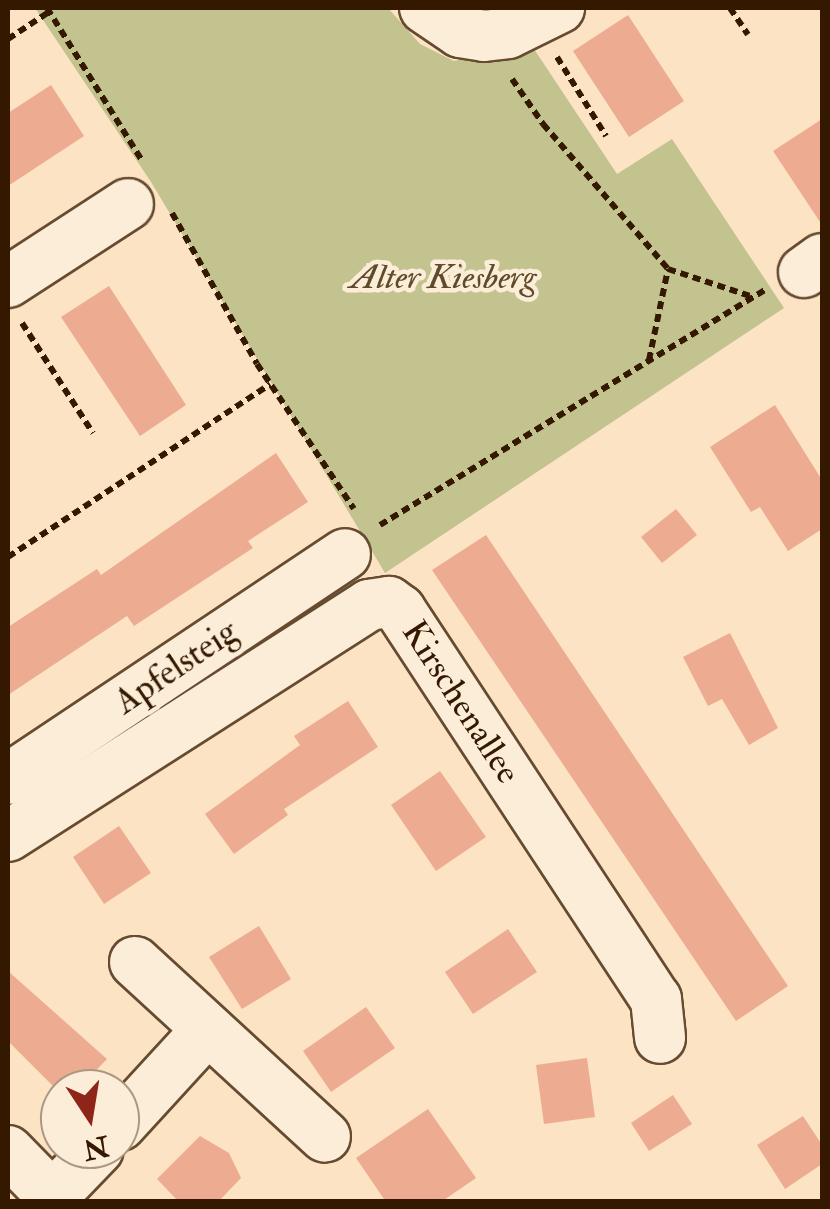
<!DOCTYPE html>
<html>
<head>
<meta charset="utf-8">
<style>
  body { margin:0 }
  #map { position:relative; width:830px; height:1209px; overflow:hidden; background:#fbe3c3; font-family:"IM FELL Double Pica",serif }
  div>[style] { position:absolute }
  .green>* { inset:0; background:#c3c390 }
  .building>* { inset:0; background:#edac91 }
  .path>* { height:6px; margin-top:-3px; transform-origin:0; background:repeating-linear-gradient(90deg,#341800 0 8px,transparent 0 13px) }
  .roads { filter:drop-shadow(2px 0 #664b31) drop-shadow(-2px 0 #664b31) drop-shadow(0 2px #664b31) drop-shadow(0 -2px #664b31) }
  .minor>* { height:50px; margin:-25px; padding:0 25px; transform-origin:25px; border-radius:25px; background:#fcedd8 }
  span { translate:-50% -50%; white-space:nowrap; text-align:center; line-height:1.15; -webkit-text-stroke:9px #fcedd8; paint-order:stroke }
  .park-label { font-size:35px; color:#5f4b2b; font-style:italic }
  .street-label { font-size:35px; color:#341800 }
  .frame { position:absolute; inset:0; border:10px solid #341800; pointer-events:none }
  .north { position:absolute; left:40px; top:1069px; width:100px; height:100px; box-sizing:border-box; background:#fcedd8; border:2px solid #ac9882; border-radius:50%; rotate:168deg; font-size:28px; font-weight:700; line-height:40px; text-align:center; color:#341800 }
  .north::after { content:''; display:block; margin:auto; width:35px; height:45px; background:#8f2418; clip-path:polygon(50% 0,100% 100%,50% 72%,0 100%) }
</style>
</head>
<body>
<div id="map">
  <div class="green">
    <div style="clip-path:polygon(35px 8px,388px 8px,420px 44px,454px 61px,532px 46px,617px 174px,672px 139px,784px 308px,385px 573px,151px 182px)"></div>
  </div>
  <div class="building">
    <div style="clip-path:polygon(628px 15px,684px 101px,629px 137px,573px 51px)"></div>
    <div style="clip-path:polygon(51px 85px,84px 136px,8px 186px,8px 113px)"></div>
    <div style="clip-path:polygon(822px 119px,822px 225px,773px 151px)"></div>
    <div style="clip-path:polygon(109px 286px,186px 405px,140px 436px,61px 317px)"></div>
    <div style="clip-path:polygon(775px 405px,822px 480px,822px 529px,788px 551px,760px 507px,751px 512px,710px 447px)"></div>
    <div style="clip-path:polygon(276px 453px,308px 502px,248px 541px,253px 548px,134px 626px,127px 616px,8px 695px,8px 627px,97px 569px,101px 575px)"></div>
    <div style="clip-path:polygon(676px 509px,697px 535px,662px 563px,641px 537px)"></div>
    <div style="clip-path:polygon(486px 535px,788px 986px,736px 1021px,432px 570px)"></div>
    <div style="clip-path:polygon(730px 633px,778px 728px,749px 745px,722px 699px,708px 706px,683px 657px)"></div>
    <div style="clip-path:polygon(348px 701px,378px 747px,284px 809px,288px 815px,234px 854px,205px 814px,300px 745px,294px 736px)"></div>
    <div style="clip-path:polygon(440px 771px,486px 837px,436px 871px,391px 805px)"></div>
    <div style="clip-path:polygon(119px 826px,151px 873px,104px 904px,73px 857px)"></div>
    <div style="clip-path:polygon(259px 926px,291px 979px,242px 1009px,209px 957px)"></div>
    <div style="clip-path:polygon(508px 929px,537px 972px,473px 1014px,445px 972px)"></div>
    <div style="clip-path:polygon(8px 971px,107px 1059px,78px 1089px,60px 1093px,8px 1041px)"></div>
    <div style="clip-path:polygon(366px 1007px,395px 1048px,331px 1092px,303px 1051px)"></div>
    <div style="clip-path:polygon(587px 1058px,595px 1117px,544px 1124px,536px 1065px)"></div>
    <div style="clip-path:polygon(673px 1095px,692px 1124px,649px 1151px,631px 1123px)"></div>
    <div style="clip-path:polygon(428px 1109px,476px 1178px,441px 1202px,386px 1202px,356px 1158px)"></div>
    <div style="clip-path:polygon(803px 1116px,822px 1145px,822px 1164px,785px 1189px,757px 1145px)"></div>
    <div style="clip-path:polygon(200px 1136px,229px 1153px,241px 1178px,218px 1202px,179px 1202px,157px 1179px)"></div>
  </div>
  <div class="path">
    <div style="left:47px;top:8px;width:178px;rotate:58.1deg"></div>
    <div style="left:730px;top:8px;width:32px;rotate:56deg"></div>
    <div style="left:8px;top:39px;width:49px;rotate:-33.4deg"></div>
    <div style="left:557px;top:57px;width:93px;rotate:58.2deg"></div>
    <div style="left:512px;top:79px;width:55px;rotate:55.4deg"></div>
    <div style="left:543px;top:124px;width:191px;rotate:49.2deg"></div>
    <div style="left:668px;top:269px;width:86px;rotate:18.2deg"></div>
    <div style="left:172px;top:213px;width:173px;rotate:60.6deg"></div>
    <div style="left:257px;top:364px;width:174px;rotate:56.2deg"></div>
    <div style="left:22px;top:323px;width:131px;rotate:57.2deg"></div>
    <div style="left:649px;top:360px;width:93px;rotate:-78.2deg"></div>
    <div style="left:380px;top:525px;width:452px;rotate:-31.4deg"></div>
    <div style="left:8px;top:557px;width:314px;rotate:-33.4deg"></div>
  </div>
  <div class="roads">
    <div class="minor">
      <div style="left:425px;top:8px;width:42px;rotate:34.4deg"></div>
      <div style="left:460px;top:32px;width:24px;rotate:9deg"></div>
      <div style="left:484px;top:36px;width:24px;rotate:-7deg"></div>
      <div style="left:508px;top:33px;width:57px;rotate:-26.1deg"></div>
      <div style="left:804px;top:272px;width:22px;rotate:-36deg"></div>
      <div style="left:8px;top:282px;width:143px;rotate:-33deg"></div>
      <div style="left:8px;top:779px;width:405px;rotate:-33.7deg"></div>
      <div style="left:8px;top:836px;width:429px;rotate:-32.6deg"></div>
      <div style="left:369px;top:605px;width:20px;rotate:-9deg"></div>
      <div style="left:389px;top:602px;width:14px;rotate:36deg"></div>
      <div style="left:400px;top:610px;width:466px;rotate:56.7deg"></div>
      <div style="left:656px;top:999px;width:39px;rotate:84deg"></div>
      <div style="left:135px;top:962px;width:258px;rotate:42.6deg"></div>
      <div style="left:120px;top:1125px;width:129px;rotate:-47.5deg"></div>
      <div style="left:8px;top:1151px;width:71px;rotate:45.6deg"></div>
      <div style="left:53px;top:1196px;width:65px;rotate:-46.2deg"></div>
    </div>
  </div>
  <div class="park-label">
    <span style="left:443px;top:277px">Alter Kiesberg</span>
  </div>
  <div class="street-label">
    <span style="left:176px;top:667px;rotate:-34deg">Apfelsteig</span>
    <span style="left:461px;top:702px;rotate:57deg">Kirschenallee</span>
  </div>
  <div class="frame"></div>
  <div class="north">N</div>
</div>
</body>
</html>
